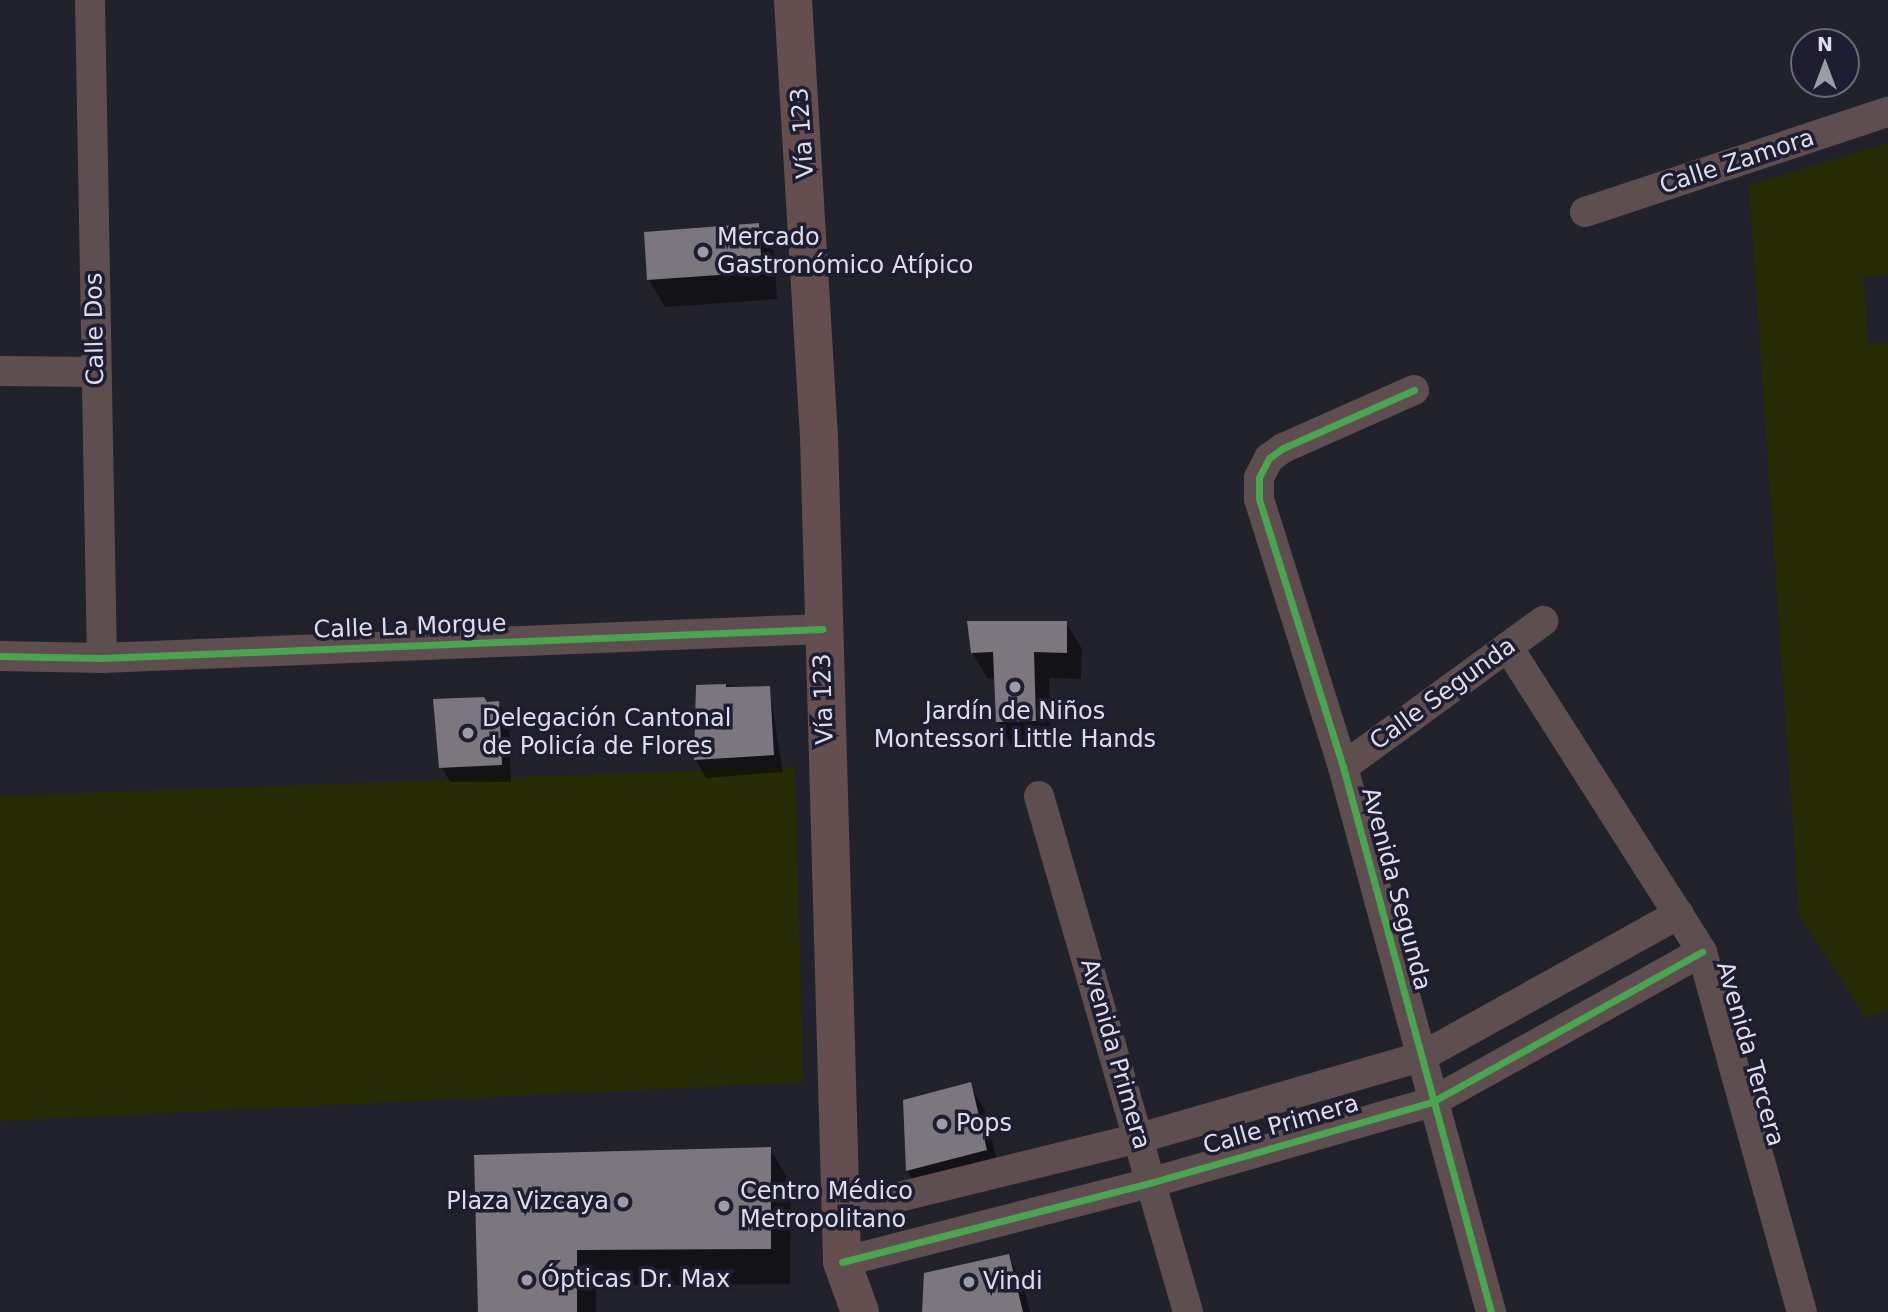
<!DOCTYPE html>
<html>
<head>
<meta charset="utf-8">
<style>
  body { margin:0 }
  #map { position:relative; width:1888px; height:1312px; overflow:hidden; background:#22222c; font-family:"DejaVu Sans",sans-serif }
  div>[style] { position:absolute }
  .green>* { inset:0; background:#282c06 }
  .shadow>* { inset:0; background:#0007 }
  .building>* { inset:0; background:#7c767e }
  .minor>* { height:30px; margin:-15px; padding:0 15px; transform-origin:15px; border-radius:15px; background:#5f4e4f }
  .secondary>* { height:38px; margin:-19px; padding:0 19px; transform-origin:19px; border-radius:19px; background:#644e4f }
  .cycleway>* { height:7px; margin:-3.5px; padding:0 3.5px; transform-origin:3.5px; border-radius:3.5px; background:#4ca352 }
  .dots>* { width:19px; height:19px; translate:-50% -50%; box-sizing:border-box; border:4px solid #1f1d31; border-radius:50% }
  span { translate:-50% -50%; white-space:nowrap; text-align:center; line-height:1.15; -webkit-text-stroke:7px #1f1d31; paint-order:stroke }
  .street-label { font-size:24px; color:#deddeb }
  .poi-label { font-size:24px; color:#deddeb }
  .left { translate:0 -50%; text-align:left }
  .right { translate:-100% -50%; text-align:right }
  .north { position:absolute; left:1790px; top:28px; width:70px; height:70px; box-sizing:border-box; background:#1f1d31; border:2px solid #6b6a7b; border-radius:50%; rotate:0deg; font-size:19px; font-weight:700; line-height:28px; text-align:center; color:#deddeb }
  .north::after { content:''; display:block; margin:auto; width:24px; height:32px; background:#9c9ca8; clip-path:polygon(50% 0,100% 100%,50% 72%,0 100%) }
</style>
</head>
<body>
<div id="map">
  <div class="green">
    <div style="clip-path:polygon(1888px 143px,1888px 274px,1864px 278px,1868px 343px,1888px 343px,1888px 1010px,1866px 1018px,1799px 915px,1749px 185px)"></div>
    <div style="clip-path:polygon(795px 767px,803px 1082px,0 1121px,0 796px)"></div>
  </div>
  <div class="shadow">
    <div style="clip-path:polygon(758px 225px,774px 251px,777px 299px,665px 307px,649px 280px,646px 234px)"></div>
    <div style="clip-path:polygon(1066px 623px,1082px 649px,1081px 679px,1049px 678px,1051px 747px,1013px 748px,998px 722px,996px 679px,988px 679px,972px 652px)"></div>
    <div style="clip-path:polygon(725px 685px,769px 688px,783px 772px,706px 778px,696px 760px,698px 686px)"></div>
    <div style="clip-path:polygon(498px 703px,509px 721px,511px 782px,450px 782px,440px 764px,486px 704px)"></div>
    <div style="clip-path:polygon(970px 1084px,985px 1111px,1001px 1177px,923px 1197px,907px 1170px)"></div>
    <div style="clip-path:polygon(770px 1149px,791px 1184px,790px 1284px,596px 1285px,596px 1312px,479px 1312px,476px 1157px)"></div>
    <div style="clip-path:polygon(1008px 1256px,1023px 1283px,1030px 1312px,924px 1312px)"></div>
  </div>
  <div class="building">
    <div style="clip-path:polygon(759px 223px,762px 272px,647px 280px,644px 232px)"></div>
    <div style="clip-path:polygon(967px 621px,1067px 621px,1067px 653px,1034px 652px,1036px 721px,996px 722px,993px 652px,971px 653px)"></div>
    <div style="clip-path:polygon(726px 684px,726px 687px,770px 686px,774px 755px,694px 760px,696px 685px)"></div>
    <div style="clip-path:polygon(484px 697px,487px 702px,499px 701px,502px 765px,439px 768px,433px 699px)"></div>
    <div style="clip-path:polygon(971px 1082px,987px 1150px,906px 1171px,903px 1100px)"></div>
    <div style="clip-path:polygon(771px 1147px,771px 1249px,577px 1250px,577px 1312px,478px 1312px,474px 1155px)"></div>
    <div style="clip-path:polygon(1009px 1254px,1023px 1312px,922px 1312px,924px 1273px)"></div>
  </div>
  <div class="minor">
    <div style="left:90px;top:0;width:658px;rotate:88.96deg"></div>
    <div style="left:1585px;top:212px;width:319px;rotate:-18.3deg"></div>
    <div style="left:0;top:371px;width:95px;rotate:0.6deg"></div>
    <div style="left:1414px;top:390px;width:143px;rotate:156.1deg"></div>
    <div style="left:1283px;top:448px;width:17px;rotate:144deg"></div>
    <div style="left:1269px;top:458px;width:22px;rotate:117deg"></div>
    <div style="left:1259px;top:478px;width:21px;rotate:90deg"></div>
    <div style="left:1259px;top:499px;width:281px;rotate:72.6deg"></div>
    <div style="left:1343px;top:767px;width:565px;rotate:74.81deg"></div>
    <div style="left:1508px;top:647px;width:361px;rotate:57.5deg"></div>
    <div style="left:1702px;top:952px;width:374px;rotate:74.5deg"></div>
    <div style="left:0;top:656px;width:102px;rotate:1.1deg"></div>
    <div style="left:102px;top:658px;width:721px;rotate:-2.31deg"></div>
    <div style="left:1343px;top:767px;width:248px;rotate:-36.1deg"></div>
    <div style="left:1039px;top:796px;width:537px;rotate:73.89deg"></div>
    <div style="left:842px;top:1211px;width:307px;rotate:-13.8deg"></div>
    <div style="left:1140px;top:1138px;width:292px;rotate:-16.1deg"></div>
    <div style="left:1421px;top:1057px;width:295px;rotate:-29deg"></div>
    <div style="left:842px;top:1262px;width:321px;rotate:-14.4deg"></div>
    <div style="left:1153px;top:1182px;width:290px;rotate:-16deg"></div>
    <div style="left:1432px;top:1102px;width:309px;rotate:-29.1deg"></div>
  </div>
  <div class="secondary">
    <div style="left:793px;top:0;width:438px;rotate:86.6deg"></div>
    <div style="left:819px;top:437px;width:825px;rotate:88.4deg"></div>
    <div style="left:842px;top:1262px;width:53px;rotate:70.2deg"></div>
  </div>
  <div class="cycleway">
    <div style="left:1414px;top:390px;width:143px;rotate:156.1deg"></div>
    <div style="left:1283px;top:448px;width:17px;rotate:144deg"></div>
    <div style="left:1269px;top:458px;width:22px;rotate:117deg"></div>
    <div style="left:1259px;top:478px;width:21px;rotate:90deg"></div>
    <div style="left:1259px;top:499px;width:281px;rotate:72.6deg"></div>
    <div style="left:1343px;top:767px;width:565px;rotate:74.81deg"></div>
    <div style="left:0;top:656px;width:102px;rotate:1.1deg"></div>
    <div style="left:102px;top:658px;width:721px;rotate:-2.31deg"></div>
    <div style="left:842px;top:1262px;width:321px;rotate:-14.4deg"></div>
    <div style="left:1153px;top:1182px;width:290px;rotate:-16deg"></div>
    <div style="left:1432px;top:1102px;width:309px;rotate:-29.1deg"></div>
  </div>
  <div class="dots">
    <div style="left:703px;top:252px;background:#9c9ca8"></div>
    <div style="left:1015px;top:687px;background:#9c9ca8"></div>
    <div style="left:468px;top:733px;background:#9c9ca8"></div>
    <div style="left:942px;top:1124px;background:#9c9ca8"></div>
    <div style="left:623px;top:1202px;background:#9c9ca8"></div>
    <div style="left:724px;top:1206px;background:#9c9ca8"></div>
    <div style="left:527px;top:1280px;background:#9c9ca8"></div>
    <div style="left:969px;top:1282px;background:#9c9ca8"></div>
  </div>
  <div class="street-label">
    <span style="left:803px;top:133px;rotate:-94deg">Vía 123</span>
    <span style="left:1737px;top:162px;rotate:-18deg">Calle Zamora</span>
    <span style="left:95px;top:329px;rotate:-91deg">Calle Dos</span>
    <span style="left:410px;top:627px;rotate:-2deg">Calle La Morgue</span>
    <span style="left:1443px;top:694px;rotate:-36deg">Calle Segunda</span>
    <span style="left:824px;top:699px;rotate:-92deg">Vía 123</span>
    <span style="left:1396px;top:889px;rotate:75deg">Avenida Segunda</span>
    <span style="left:1115px;top:1054px;rotate:74deg">Avenida Primera</span>
    <span style="left:1750px;top:1054px;rotate:74deg">Avenida Tercera</span>
    <span style="left:1281px;top:1125px;rotate:-16deg">Calle Primera</span>
  </div>
  <div class="poi-label">
    <span class="left" style="left:717px;top:252px">Mercado<br>Gastronómico Atípico</span>
    <span style="left:1015px;top:726px">Jardín de Niños<br>Montessori Little Hands</span>
    <span class="left" style="left:482px;top:733px">Delegación Cantonal<br>de Policía de Flores</span>
    <span class="left" style="left:956px;top:1124px">Pops</span>
    <span class="left" style="left:740px;top:1206px">Centro Médico<br>Metropolitano</span>
    <span class="right" style="left:609px;top:1202px">Plaza Vizcaya</span>
    <span class="left" style="left:541px;top:1280px">Ópticas Dr. Max</span>
    <span class="left" style="left:983px;top:1282px">Vindi</span>
  </div>
  <div class="north">N</div>
</div>
</body>
</html>
